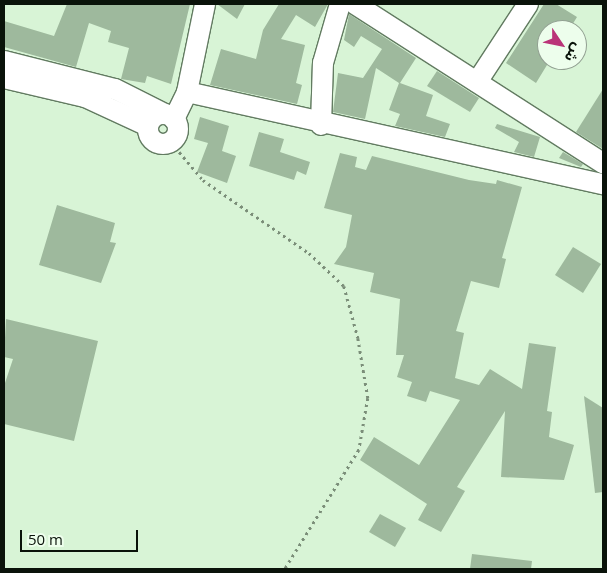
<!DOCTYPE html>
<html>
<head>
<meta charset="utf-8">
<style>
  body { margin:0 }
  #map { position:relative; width:607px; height:573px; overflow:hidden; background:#d8f4d6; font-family:"Open Sans","Noto Sans Arabic",sans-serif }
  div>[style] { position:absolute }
  .building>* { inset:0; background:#9eb99d }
  .path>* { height:2.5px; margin-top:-1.25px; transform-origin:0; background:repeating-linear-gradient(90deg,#7b8e79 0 2.5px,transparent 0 6.5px) }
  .roads { filter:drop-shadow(1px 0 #627b61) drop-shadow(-1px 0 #627b61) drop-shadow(0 1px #627b61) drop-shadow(0 -1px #627b61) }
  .minor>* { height:20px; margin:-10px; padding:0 10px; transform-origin:10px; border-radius:10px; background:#fff }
  .minor>.ring { margin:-10px; padding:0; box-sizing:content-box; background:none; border:20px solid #fff; border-radius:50% }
  span { translate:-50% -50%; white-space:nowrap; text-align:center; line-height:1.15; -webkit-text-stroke:4px #edfeec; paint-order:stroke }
  .frame { position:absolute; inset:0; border:5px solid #0a130a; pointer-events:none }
  .north { position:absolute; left:537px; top:20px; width:50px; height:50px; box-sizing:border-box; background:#edfeec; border:1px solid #92a092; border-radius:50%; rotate:124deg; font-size:14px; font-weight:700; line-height:20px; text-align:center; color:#0a130a }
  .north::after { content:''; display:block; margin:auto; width:18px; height:22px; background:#ba3478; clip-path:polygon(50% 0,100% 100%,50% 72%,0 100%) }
  .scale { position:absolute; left:20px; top:530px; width:118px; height:22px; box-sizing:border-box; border:2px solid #0a130a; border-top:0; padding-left:6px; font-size:15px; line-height:18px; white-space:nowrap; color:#0a130a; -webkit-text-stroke:4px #edfeec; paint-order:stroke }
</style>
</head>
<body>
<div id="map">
  <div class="building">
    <div style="clip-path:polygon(67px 4px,190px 4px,171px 84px,147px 76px,145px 83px,121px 79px,129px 48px,108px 42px,111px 31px,89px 23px,76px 67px,4px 47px,4px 21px,54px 36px)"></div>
    <div style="clip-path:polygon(217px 4px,245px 4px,237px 19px)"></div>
    <div style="clip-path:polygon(279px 4px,328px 4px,315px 27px,296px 15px,281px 39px,305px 45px,296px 83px,302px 85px,297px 104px,210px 85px,221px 49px,256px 59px,263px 30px)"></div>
    <div style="clip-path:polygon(544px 4px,556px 4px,577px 17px,569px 30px,547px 30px,547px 65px,536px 83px,506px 63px)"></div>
    <div style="clip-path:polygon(349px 14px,416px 58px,400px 83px,433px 95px,426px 116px,450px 124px,445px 137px,395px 126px,400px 114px,389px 110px,399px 83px,376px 68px,365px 119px,333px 112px,338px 73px,363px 78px,382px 49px,361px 36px,354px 47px,344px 40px)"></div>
    <div style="clip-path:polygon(437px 71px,479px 98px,470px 112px,427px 86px)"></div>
    <div style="clip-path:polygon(603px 89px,603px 149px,576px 132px)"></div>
    <div style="clip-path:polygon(200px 117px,229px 126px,222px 151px,236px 156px,227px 183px,197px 172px,208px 143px,194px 139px)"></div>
    <div style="clip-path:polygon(497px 124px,540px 137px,534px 157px,514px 152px,519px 142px,495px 128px)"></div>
    <div style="clip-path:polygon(259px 132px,284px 139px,280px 152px,310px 162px,306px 175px,297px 171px,294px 180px,249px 166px)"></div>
    <div style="clip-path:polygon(563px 152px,583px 164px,581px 167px,559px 158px)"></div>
    <div style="clip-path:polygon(340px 153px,357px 157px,355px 167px,366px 170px,372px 156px,469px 180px,496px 184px,497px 180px,522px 187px,502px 258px,506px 259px,499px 288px,471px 281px,456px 331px,464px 333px,455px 378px,479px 385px,490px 369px,522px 389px,529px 343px,556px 347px,547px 411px,552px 412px,549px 437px,574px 445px,564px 480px,501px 477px,505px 411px,457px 487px,465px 491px,441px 532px,418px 520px,427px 504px,360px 460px,374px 437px,419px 465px,460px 400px,430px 391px,426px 402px,407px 396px,412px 382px,397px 377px,404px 355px,396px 355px,400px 299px,370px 292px,374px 273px,334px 264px,346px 247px,352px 215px,324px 208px)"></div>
    <div style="clip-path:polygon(57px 205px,115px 223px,110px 242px,116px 243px,101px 283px,39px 265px)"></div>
    <div style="clip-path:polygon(573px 247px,601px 264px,583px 293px,555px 275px)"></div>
    <div style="clip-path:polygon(6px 319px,98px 341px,74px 441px,4px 424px,4px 386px,13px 359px,4px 357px)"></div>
    <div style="clip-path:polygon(584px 396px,603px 408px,603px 492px,595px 493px)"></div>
    <div style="clip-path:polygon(380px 514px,406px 528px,395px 547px,369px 532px)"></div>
    <div style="clip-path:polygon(472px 554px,532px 561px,531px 569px,470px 569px)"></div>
  </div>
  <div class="path">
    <div style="left:171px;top:142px;width:50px;rotate:49.9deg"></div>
    <div style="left:203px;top:180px;width:129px;rotate:34.6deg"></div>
    <div style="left:309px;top:253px;width:48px;rotate:43.3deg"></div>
    <div style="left:344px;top:286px;width:54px;rotate:74.9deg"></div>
    <div style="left:358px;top:338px;width:61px;rotate:80.5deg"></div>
    <div style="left:368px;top:398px;width:53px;rotate:99.8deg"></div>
    <div style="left:359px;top:450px;width:140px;rotate:121.9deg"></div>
  </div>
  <div class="roads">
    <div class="minor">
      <div style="left:355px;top:4px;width:295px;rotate:32.7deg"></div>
      <div style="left:4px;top:61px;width:114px;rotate:14.2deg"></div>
      <div style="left:115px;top:89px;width:56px;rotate:26.6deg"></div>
      <div style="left:4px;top:78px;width:83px;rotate:13.2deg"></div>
      <div style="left:85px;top:97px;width:69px;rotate:24.7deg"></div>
      <div style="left:477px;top:82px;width:93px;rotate:-56.8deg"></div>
      <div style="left:187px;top:92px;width:426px;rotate:12.5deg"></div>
      <div class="ring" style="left:148px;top:114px;width:10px;height:10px"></div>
      <div style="left:174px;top:119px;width:30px;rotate:-64deg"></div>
      <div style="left:187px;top:92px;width:90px;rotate:-78.4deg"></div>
      <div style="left:321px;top:125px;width:62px;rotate:-88.2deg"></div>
      <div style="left:323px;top:63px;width:61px;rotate:-73.9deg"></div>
    </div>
  </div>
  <div class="frame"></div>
  <div class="north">ش</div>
  <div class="scale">50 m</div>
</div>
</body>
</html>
